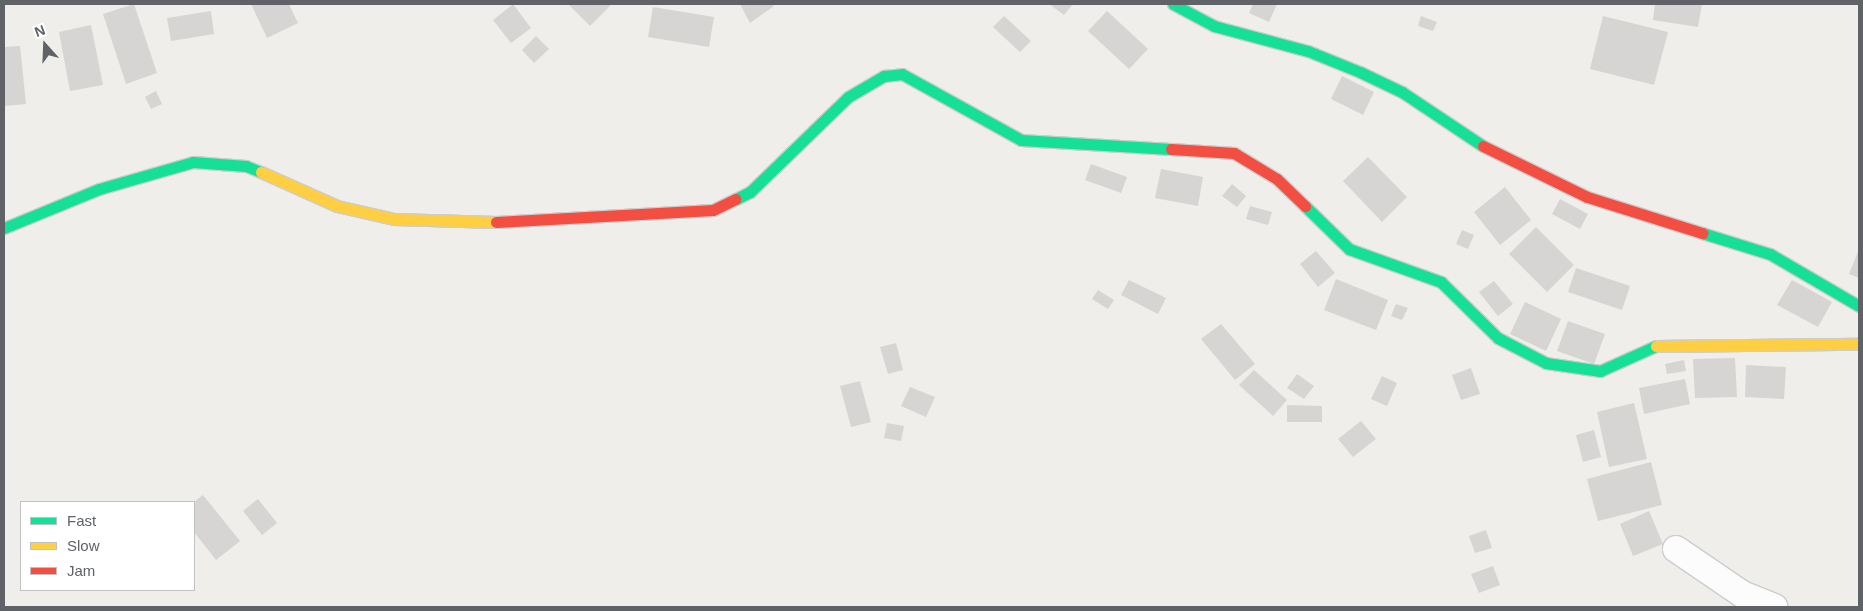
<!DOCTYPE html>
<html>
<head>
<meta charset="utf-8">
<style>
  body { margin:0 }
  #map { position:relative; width:1863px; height:611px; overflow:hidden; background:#efeeea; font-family:Helvetica,sans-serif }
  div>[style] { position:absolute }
  .building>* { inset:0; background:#d6d5d3 }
  .roads { filter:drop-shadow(1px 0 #cbcccc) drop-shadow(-1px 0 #cbcccc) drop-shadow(0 1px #cbcccc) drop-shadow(0 -1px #cbcccc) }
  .street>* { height:26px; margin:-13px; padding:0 13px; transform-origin:13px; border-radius:13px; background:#fdfcfc }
  .fast>* { height:11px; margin:-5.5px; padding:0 5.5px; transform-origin:5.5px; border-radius:5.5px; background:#16e098 }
  .slow>* { height:11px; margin:-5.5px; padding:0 5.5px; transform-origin:5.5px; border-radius:5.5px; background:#ffcf43 }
  .jam>* { height:11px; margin:-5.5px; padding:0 5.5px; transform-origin:5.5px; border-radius:5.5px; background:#f24e42 }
  span { translate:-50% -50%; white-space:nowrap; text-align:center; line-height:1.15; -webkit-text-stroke:4.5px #fff; paint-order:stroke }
  .frame { position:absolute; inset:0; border:5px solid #5f6368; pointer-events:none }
  .legend { position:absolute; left:20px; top:501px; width:175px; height:90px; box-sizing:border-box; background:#fff; border:1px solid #bfc1c3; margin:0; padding:6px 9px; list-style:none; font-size:15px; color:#5f6368 }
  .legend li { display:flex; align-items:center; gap:10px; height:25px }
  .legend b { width:25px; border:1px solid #bfc1c3 }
  .north { position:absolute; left:20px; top:20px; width:50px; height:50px; -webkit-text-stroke:4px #fff; paint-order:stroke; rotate:340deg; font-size:14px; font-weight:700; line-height:20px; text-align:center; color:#5f6368 }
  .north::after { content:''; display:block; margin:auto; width:18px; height:22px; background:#5f6368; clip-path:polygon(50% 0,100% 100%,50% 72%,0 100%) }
</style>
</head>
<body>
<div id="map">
  <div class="building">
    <div style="clip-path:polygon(134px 4px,157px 73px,126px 84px,103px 14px)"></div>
    <div style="clip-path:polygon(251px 4px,289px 4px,298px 23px,267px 38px)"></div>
    <div style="clip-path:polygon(513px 4px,531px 28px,511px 43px,493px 20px)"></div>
    <div style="clip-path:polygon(568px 4px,612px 4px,590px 26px)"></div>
    <div style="clip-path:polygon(740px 4px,772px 4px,774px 6px,750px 23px)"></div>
    <div style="clip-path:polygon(1049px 4px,1073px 4px,1064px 15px)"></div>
    <div style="clip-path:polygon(1253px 4px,1277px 4px,1269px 22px,1249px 13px)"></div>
    <div style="clip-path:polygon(1655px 4px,1702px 4px,1698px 27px,1653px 20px)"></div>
    <div style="clip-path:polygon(653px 7px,714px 17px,709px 47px,648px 37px)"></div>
    <div style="clip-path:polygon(211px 11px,214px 34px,171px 41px,167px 18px)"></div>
    <div style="clip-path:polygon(1107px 11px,1148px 49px,1129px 69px,1088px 31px)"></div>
    <div style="clip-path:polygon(1004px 16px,1031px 41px,1020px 52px,993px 27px)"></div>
    <div style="clip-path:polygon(1421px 16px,1437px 22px,1433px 31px,1418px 26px)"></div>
    <div style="clip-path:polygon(1603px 16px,1668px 32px,1654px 85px,1590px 69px)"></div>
    <div style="clip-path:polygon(91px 25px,103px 85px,70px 91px,59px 32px)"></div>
    <div style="clip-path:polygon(536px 36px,549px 49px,534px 63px,522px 50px)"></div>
    <div style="clip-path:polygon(20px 46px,26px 104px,4px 106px,4px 47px)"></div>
    <div style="clip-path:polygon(1342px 76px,1374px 92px,1363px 115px,1331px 99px)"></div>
    <div style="clip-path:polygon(156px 91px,162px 104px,151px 109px,145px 97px)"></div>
    <div style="clip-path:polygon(1368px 157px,1407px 197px,1382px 222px,1343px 181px)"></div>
    <div style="clip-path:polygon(1091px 164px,1127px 177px,1121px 193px,1085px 180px)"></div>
    <div style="clip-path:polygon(1161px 169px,1203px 177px,1198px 206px,1155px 198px)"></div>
    <div style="clip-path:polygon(1232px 184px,1246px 196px,1237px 207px,1222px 196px)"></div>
    <div style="clip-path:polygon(1505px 187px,1531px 220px,1500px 245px,1474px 212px)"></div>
    <div style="clip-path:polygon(1560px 199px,1588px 214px,1580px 229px,1552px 214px)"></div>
    <div style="clip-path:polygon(1250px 206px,1272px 212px,1268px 225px,1246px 219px)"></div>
    <div style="clip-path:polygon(1536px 227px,1574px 265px,1547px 292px,1509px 254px)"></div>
    <div style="clip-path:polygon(1462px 230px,1474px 235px,1468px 249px,1456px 244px)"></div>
    <div style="clip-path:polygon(1859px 249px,1859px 278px,1849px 274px)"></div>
    <div style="clip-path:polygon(1316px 251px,1335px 273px,1318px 287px,1300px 264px)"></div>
    <div style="clip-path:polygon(1576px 268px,1630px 286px,1622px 310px,1568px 292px)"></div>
    <div style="clip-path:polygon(1336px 279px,1388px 300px,1376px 330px,1324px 310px)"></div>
    <div style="clip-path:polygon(1129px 280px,1166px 298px,1158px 314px,1121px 295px)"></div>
    <div style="clip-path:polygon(1792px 280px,1832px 302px,1818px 327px,1777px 305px)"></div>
    <div style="clip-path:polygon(1494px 281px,1513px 304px,1498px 316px,1479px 292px)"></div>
    <div style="clip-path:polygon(1098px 290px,1114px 300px,1108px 309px,1092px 299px)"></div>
    <div style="clip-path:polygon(1525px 302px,1561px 319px,1546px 351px,1510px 334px)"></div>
    <div style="clip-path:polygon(1396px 304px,1408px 308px,1402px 320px,1391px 316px)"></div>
    <div style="clip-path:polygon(1568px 321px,1605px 334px,1594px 364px,1557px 351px)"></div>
    <div style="clip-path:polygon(1221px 324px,1255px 364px,1235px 380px,1201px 339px)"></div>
    <div style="clip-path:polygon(896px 343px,903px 370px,888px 374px,880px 347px)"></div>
    <div style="clip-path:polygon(1735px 358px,1737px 397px,1695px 398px,1693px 359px)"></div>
    <div style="clip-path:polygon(1684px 360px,1686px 371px,1667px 374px,1665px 364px)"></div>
    <div style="clip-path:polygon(1746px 365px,1786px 367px,1784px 399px,1745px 397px)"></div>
    <div style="clip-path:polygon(1471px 368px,1480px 394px,1461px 400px,1452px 375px)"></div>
    <div style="clip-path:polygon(1254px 370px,1287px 400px,1273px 416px,1239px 385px)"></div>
    <div style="clip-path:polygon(1297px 374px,1314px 386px,1304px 399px,1287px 388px)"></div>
    <div style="clip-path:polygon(1382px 376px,1397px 383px,1387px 406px,1371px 399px)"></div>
    <div style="clip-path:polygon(1685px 379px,1690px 404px,1644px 414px,1639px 388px)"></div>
    <div style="clip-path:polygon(860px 381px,871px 422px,851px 427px,840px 386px)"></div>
    <div style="clip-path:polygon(910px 387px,935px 397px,926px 417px,901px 406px)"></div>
    <div style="clip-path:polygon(1634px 403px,1647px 459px,1609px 467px,1597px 412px)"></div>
    <div style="clip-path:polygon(1287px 405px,1322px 406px,1322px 422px,1287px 422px)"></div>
    <div style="clip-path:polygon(1361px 421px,1376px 439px,1353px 457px,1338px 439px)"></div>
    <div style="clip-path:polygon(887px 423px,904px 426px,901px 441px,884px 438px)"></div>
    <div style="clip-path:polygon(1594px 430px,1601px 457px,1583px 462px,1576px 435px)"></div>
    <div style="clip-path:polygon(1651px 462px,1662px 505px,1598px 521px,1587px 479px)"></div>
    <div style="clip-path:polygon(203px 495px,240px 541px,216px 560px,194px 532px,194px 502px)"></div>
    <div style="clip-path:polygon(258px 499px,277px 523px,262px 535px,243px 511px)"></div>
    <div style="clip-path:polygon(1649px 511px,1663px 544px,1633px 556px,1620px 524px)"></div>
    <div style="clip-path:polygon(1486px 530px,1492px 548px,1475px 553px,1469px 536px)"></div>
    <div style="clip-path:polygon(1493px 566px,1500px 585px,1479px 593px,1471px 574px)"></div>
  </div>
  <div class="roads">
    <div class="street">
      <div style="left:1676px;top:549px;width:80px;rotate:34.3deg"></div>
      <div style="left:1742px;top:594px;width:35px;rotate:22deg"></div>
    </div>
    <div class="fast">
      <div style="left:1173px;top:4px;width:47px;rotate:28.2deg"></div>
      <div style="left:1214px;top:26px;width:97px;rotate:14.9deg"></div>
      <div style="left:1308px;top:51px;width:56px;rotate:22deg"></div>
      <div style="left:1360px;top:72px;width:47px;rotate:25.5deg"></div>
      <div style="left:1402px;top:92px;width:97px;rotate:33.7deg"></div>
      <div style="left:736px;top:199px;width:16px;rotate:-27deg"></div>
      <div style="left:750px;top:192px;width:136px;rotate:-44.1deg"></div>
      <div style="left:848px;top:97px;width:42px;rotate:-30.3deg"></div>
      <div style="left:884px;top:76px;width:18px;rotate:-6deg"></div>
      <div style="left:902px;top:74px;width:136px;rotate:29deg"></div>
      <div style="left:1021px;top:140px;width:150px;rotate:3.4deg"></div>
      <div style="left:1305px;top:206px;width:62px;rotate:44.3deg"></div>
      <div style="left:1349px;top:249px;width:98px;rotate:19.7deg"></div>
      <div style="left:1441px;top:282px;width:80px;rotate:44.5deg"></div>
      <div style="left:1498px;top:338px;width:54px;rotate:27.5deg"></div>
      <div style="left:1546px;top:363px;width:55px;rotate:8.4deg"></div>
      <div style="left:1600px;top:371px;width:61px;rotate:-24.1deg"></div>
      <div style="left:4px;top:228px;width:103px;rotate:-22.3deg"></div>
      <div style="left:99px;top:189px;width:98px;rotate:-16deg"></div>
      <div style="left:193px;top:162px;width:53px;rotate:4.3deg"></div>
      <div style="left:246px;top:166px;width:16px;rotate:22deg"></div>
      <div style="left:1702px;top:233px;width:71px;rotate:17.2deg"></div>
      <div style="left:1770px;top:254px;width:103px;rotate:30.3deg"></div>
    </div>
    <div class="slow">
      <div style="left:261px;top:172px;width:83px;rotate:24.1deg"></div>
      <div style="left:337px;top:206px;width:58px;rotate:12.8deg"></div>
      <div style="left:394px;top:219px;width:102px;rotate:1.7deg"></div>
      <div style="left:1656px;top:346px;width:203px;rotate:-0.6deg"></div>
    </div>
    <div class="jam">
      <div style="left:1483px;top:146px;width:116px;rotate:26.1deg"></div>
      <div style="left:1587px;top:197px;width:121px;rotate:17.4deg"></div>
      <div style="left:1171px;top:149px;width:63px;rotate:3.6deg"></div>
      <div style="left:1234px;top:153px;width:50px;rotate:31.2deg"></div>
      <div style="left:1277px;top:179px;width:39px;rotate:44deg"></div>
      <div style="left:496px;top:222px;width:217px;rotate:-3.2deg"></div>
      <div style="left:713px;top:210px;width:25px;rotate:-26deg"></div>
    </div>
  </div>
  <div class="frame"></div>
  <ul class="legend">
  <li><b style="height:6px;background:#16e098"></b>Fast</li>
  <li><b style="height:6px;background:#ffcf43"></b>Slow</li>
  <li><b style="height:6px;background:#f24e42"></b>Jam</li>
  </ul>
  <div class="north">N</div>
</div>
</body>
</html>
